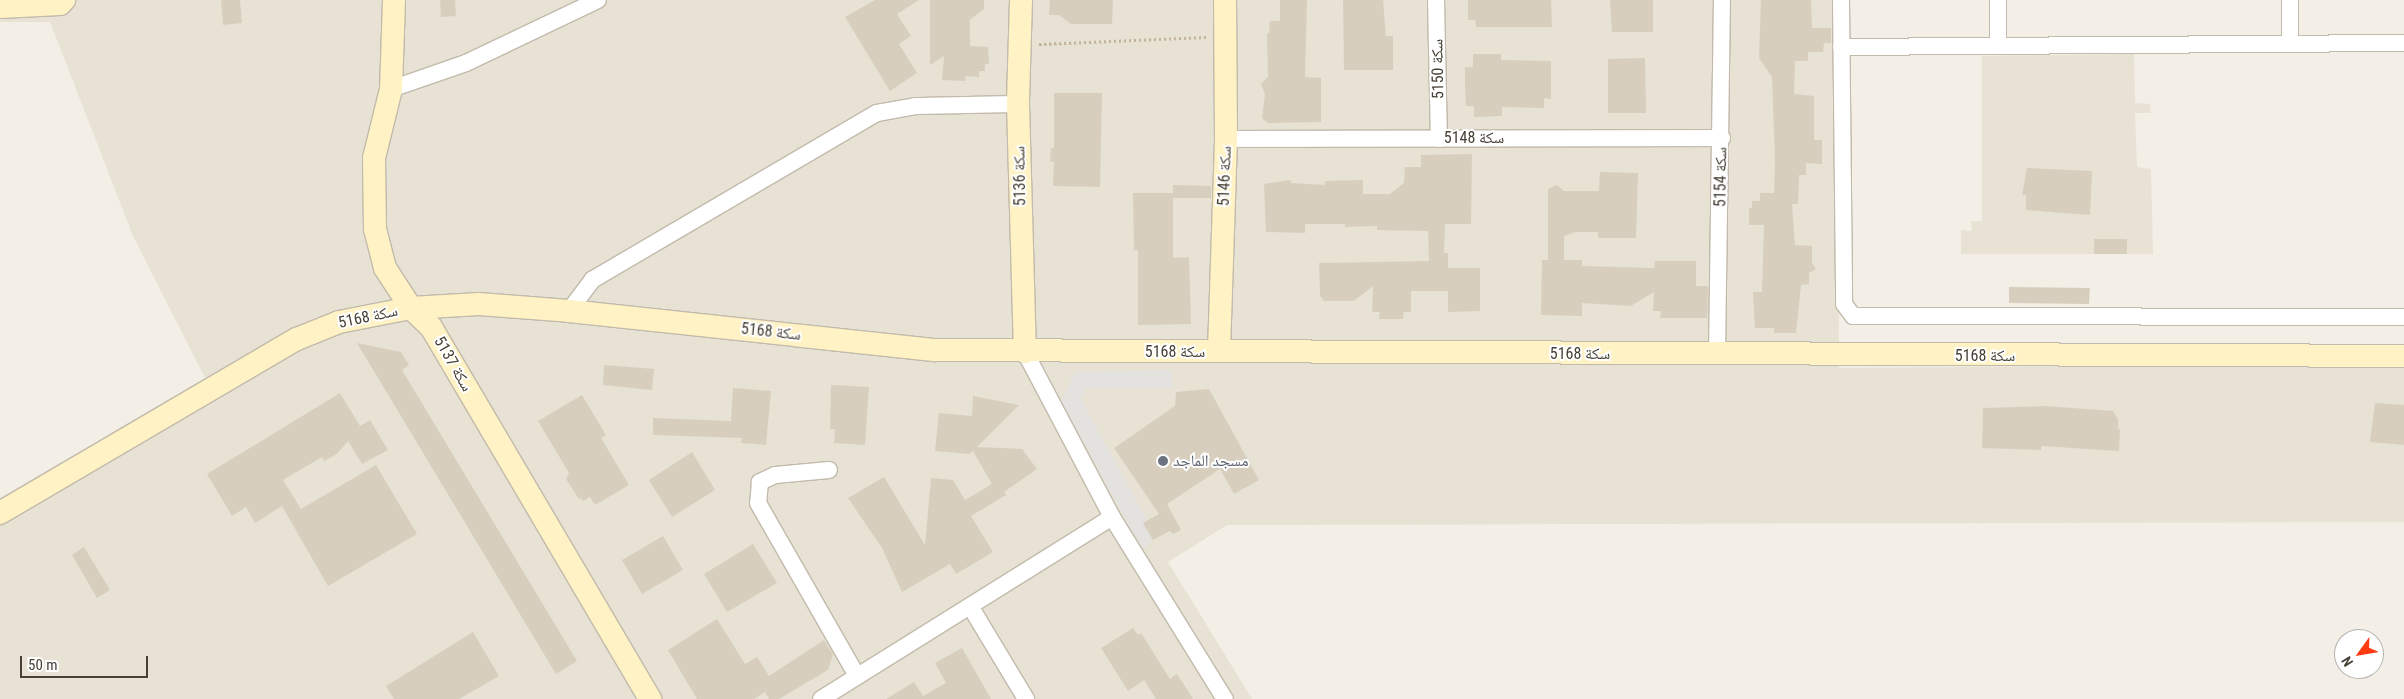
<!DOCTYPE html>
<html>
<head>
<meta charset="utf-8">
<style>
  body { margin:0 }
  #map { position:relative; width:2404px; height:699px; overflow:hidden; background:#f3efe6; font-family:"Roboto Condensed","Noto Naskh Arabic",sans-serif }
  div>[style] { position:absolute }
  .residential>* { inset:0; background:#e7e2d4 }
  .parking>* { inset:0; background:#e4e2de }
  .building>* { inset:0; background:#d8cebe }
  .path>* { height:3px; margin-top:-1.5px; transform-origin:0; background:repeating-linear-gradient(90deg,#c1b499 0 2.5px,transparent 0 5px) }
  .roads { filter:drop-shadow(1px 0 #c2baab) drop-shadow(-1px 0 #c2baab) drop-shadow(0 1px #c2baab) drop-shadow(0 -1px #c2baab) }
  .street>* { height:16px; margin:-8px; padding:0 8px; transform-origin:8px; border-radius:8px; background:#fff }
  .secondary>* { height:22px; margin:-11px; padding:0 11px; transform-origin:11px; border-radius:11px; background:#fff2c4 }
  .dots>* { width:14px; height:14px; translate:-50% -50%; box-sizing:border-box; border:2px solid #fff; border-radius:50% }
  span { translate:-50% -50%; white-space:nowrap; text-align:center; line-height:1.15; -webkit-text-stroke:4px #fff; paint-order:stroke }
  .street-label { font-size:16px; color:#464035 }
  .worship-label { font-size:16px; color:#5b616d }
  .left { translate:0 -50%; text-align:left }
  .north { position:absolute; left:2334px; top:629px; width:50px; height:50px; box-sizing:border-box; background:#fff; border:1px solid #b5b3ae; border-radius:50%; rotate:238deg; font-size:14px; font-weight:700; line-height:20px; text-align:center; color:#464035 }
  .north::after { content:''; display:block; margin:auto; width:18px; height:22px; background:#ff3a11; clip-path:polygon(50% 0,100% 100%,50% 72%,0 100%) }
  .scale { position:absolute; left:20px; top:656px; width:128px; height:22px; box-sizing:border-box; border:2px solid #464035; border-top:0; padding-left:6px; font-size:15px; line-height:18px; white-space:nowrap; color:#464035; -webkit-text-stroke:4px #fff; paint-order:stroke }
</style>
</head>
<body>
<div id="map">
  <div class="residential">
    <div style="clip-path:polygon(0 0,1838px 0,1839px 368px,2404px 363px,2404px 522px,1227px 525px,1168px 562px,1252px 699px,0 699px,0 498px,205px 378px,133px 236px,50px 22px,0 22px)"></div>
    <div style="clip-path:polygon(2134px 54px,2135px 103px,2150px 104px,2151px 113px,2135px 113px,2137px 167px,2151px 169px,2153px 254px,1961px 254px,1961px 230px,1972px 231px,1971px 221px,1982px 221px,1982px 56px)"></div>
  </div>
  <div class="parking">
    <div style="clip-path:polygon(1172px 370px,1173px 388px,1087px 388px,1081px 399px,1147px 520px,1143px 523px,1153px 541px,1142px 549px,1061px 402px,1075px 372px)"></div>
  </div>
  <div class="building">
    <div style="clip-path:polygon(221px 0,240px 0,242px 23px,223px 25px)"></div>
    <div style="clip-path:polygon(440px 0,455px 0,456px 16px,441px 17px)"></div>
    <div style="clip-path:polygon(875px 0,919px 0,897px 14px,911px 36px,899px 44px,917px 73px,890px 91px,845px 17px)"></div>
    <div style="clip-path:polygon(930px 0,984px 0,984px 9px,970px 20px,970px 46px,988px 47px,989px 64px,985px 64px,985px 71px,979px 71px,979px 77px,966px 76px,965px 81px,942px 80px,944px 56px,930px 65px)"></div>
    <div style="clip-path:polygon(1050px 0,1113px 0,1112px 24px,1071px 24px,1059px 15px,1049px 15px)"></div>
    <div style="clip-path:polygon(1280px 0,1307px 0,1305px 77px,1321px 78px,1321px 122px,1268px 123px,1262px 118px,1265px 94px,1261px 84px,1268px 77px,1267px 33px,1269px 33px,1270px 21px,1280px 21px)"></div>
    <div style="clip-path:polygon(1343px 0,1383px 0,1386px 36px,1393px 36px,1393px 70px,1344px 70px)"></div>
    <div style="clip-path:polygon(1468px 0,1551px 0,1552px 27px,1476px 27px,1475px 20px,1468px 20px)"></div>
    <div style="clip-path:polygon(1610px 0,1653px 0,1653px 32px,1612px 32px)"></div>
    <div style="clip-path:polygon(1761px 0,1811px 0,1812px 28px,1831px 28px,1831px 43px,1824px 43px,1823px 52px,1808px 52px,1808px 61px,1795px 61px,1794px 94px,1814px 96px,1814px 140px,1822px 140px,1822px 164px,1806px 163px,1806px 175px,1799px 175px,1798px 204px,1792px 204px,1795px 245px,1812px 246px,1812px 263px,1816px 269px,1809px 273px,1809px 284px,1801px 285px,1796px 333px,1774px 333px,1774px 328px,1755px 328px,1753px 292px,1762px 292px,1764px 225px,1749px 225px,1749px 208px,1752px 208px,1752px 201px,1760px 201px,1760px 193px,1774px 193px,1775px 162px,1772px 77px,1759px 58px)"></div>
    <div style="clip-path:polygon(1473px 54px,1501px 54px,1501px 60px,1551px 61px,1551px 99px,1544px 98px,1544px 108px,1502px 107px,1502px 116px,1474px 117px,1474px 106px,1466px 106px,1465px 87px,1465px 67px,1473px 67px)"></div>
    <div style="clip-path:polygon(1645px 58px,1646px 113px,1608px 113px,1608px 59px)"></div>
    <div style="clip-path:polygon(1054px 93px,1102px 93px,1100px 187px,1053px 186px,1054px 162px,1050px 161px,1051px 148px,1054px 148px)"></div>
    <div style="clip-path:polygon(1472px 154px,1471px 224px,1445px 224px,1444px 253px,1448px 253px,1448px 268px,1480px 268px,1480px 311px,1448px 312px,1448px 291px,1411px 291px,1411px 312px,1404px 312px,1403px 319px,1379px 319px,1380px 312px,1372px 312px,1373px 286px,1354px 301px,1324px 301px,1320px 296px,1319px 263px,1429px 261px,1428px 231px,1377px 230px,1377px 226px,1345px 227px,1345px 224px,1305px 224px,1305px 233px,1266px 232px,1264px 184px,1291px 180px,1291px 183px,1325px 185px,1325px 181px,1363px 180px,1363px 194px,1390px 194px,1404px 183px,1405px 167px,1421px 167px,1421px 155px)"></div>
    <div style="clip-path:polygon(2027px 168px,2092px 171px,2090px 215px,2026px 210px,2026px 195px,2022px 195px)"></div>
    <div style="clip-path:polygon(1600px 172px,1638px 173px,1636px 238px,1598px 238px,1598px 232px,1576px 232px,1564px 236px,1564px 260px,1582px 260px,1582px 266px,1654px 268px,1655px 261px,1696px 261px,1696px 286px,1708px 286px,1707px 318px,1660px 318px,1661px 311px,1653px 311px,1654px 292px,1631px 306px,1582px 303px,1582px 316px,1541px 315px,1542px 260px,1548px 260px,1548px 189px,1557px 185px,1564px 191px,1599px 191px)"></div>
    <div style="clip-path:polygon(1173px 185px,1211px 186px,1211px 198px,1173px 198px)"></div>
    <div style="clip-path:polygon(1133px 193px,1173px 193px,1173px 258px,1189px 257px,1191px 324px,1138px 325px,1138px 250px,1134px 250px)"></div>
    <div style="clip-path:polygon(2094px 239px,2127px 239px,2127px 254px,2094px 254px)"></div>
    <div style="clip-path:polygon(2009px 287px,2090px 288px,2089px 304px,2009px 303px)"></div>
    <div style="clip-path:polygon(357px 343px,401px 352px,409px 365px,402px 370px,577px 661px,556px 674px)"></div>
    <div style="clip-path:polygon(604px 365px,654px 369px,652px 390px,603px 385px)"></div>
    <div style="clip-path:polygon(831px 385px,869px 387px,865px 445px,834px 443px,835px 429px,830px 429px)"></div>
    <div style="clip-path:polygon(733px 388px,771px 391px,766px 445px,741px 443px,742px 438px,653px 435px,653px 418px,731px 421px)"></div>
    <div style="clip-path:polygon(1209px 389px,1259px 480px,1234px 494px,1220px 469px,1167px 504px,1181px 530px,1173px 534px,1170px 531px,1153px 540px,1143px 523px,1159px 514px,1114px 448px,1175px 406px,1176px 392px)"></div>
    <div style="clip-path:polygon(340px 393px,360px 426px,370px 420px,388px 450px,362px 464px,348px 441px,337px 454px,324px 461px,322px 457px,283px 480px,301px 509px,376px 465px,417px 534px,328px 586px,282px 506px,255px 523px,246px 507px,232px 516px,207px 474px)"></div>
    <div style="clip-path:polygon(582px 395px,606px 435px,601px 438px,629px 485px,595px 505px,590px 497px,583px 501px,581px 498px,579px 499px,566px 479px,569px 473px,538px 421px)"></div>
    <div style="clip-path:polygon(973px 396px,1019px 405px,977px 447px,1022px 449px,1037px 469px,1004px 492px,1006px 495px,971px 516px,993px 552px,956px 574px,950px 564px,902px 592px,882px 548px,848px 498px,884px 477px,925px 545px,931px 478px,953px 480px,965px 500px,992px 484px,973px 451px,969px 454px,935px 451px,939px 413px,972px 416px)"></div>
    <div style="clip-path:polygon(2375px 403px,2404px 405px,2404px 445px,2370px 442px)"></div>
    <div style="clip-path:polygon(2046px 406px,2113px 411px,2118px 419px,2118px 429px,2120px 429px,2119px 451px,2041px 446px,2041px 450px,1982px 448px,1983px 408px)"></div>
    <div style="clip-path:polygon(692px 452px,715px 490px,672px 517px,649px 480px)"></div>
    <div style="clip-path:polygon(663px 536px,683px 570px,642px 594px,622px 560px)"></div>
    <div style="clip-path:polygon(753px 544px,777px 583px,727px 612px,704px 574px)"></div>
    <div style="clip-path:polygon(84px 547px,110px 590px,97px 598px,72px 555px)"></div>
    <div style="clip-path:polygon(717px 619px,745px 664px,757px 657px,769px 676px,824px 640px,833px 654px,828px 670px,779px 699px,769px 699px,765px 692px,754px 699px,697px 699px,668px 650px)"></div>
    <div style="clip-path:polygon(1133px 628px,1138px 635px,1141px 633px,1170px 679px,1177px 674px,1193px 699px,1156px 699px,1144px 680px,1128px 691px,1101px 648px)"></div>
    <div style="clip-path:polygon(473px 632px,499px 676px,459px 699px,394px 699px,386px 686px)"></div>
    <div style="clip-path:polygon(962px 648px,991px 699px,886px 699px,914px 682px,923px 696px,946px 683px,935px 663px)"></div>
  </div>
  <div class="path">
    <div style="left:1039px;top:44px;width:168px;rotate:-2.4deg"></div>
  </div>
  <div class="roads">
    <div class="street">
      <div style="left:1436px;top:0;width:139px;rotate:88.8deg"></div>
      <div style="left:1841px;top:0;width:304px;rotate:89.4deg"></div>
      <div style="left:1844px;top:304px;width:15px;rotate:53deg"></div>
      <div style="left:1853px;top:316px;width:551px;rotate:0.1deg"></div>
      <div style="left:1998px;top:0;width:46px;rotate:90deg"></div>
      <div style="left:2290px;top:0;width:44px;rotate:90deg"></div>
      <div style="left:1841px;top:47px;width:563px;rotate:-0.41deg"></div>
      <div style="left:391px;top:89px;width:79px;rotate:-19.1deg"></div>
      <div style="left:466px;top:63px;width:146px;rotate:-25.5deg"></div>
      <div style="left:1226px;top:139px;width:496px;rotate:-0.1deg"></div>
      <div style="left:569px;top:311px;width:39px;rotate:-53deg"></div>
      <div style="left:592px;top:280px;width:330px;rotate:-30.4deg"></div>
      <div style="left:877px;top:113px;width:39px;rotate:-10deg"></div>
      <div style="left:915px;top:106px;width:103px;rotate:-1.1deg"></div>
      <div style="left:1025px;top:352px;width:187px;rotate:62.2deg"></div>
      <div style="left:1112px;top:517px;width:214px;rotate:58.2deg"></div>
      <div style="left:1717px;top:355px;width:355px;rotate:-89.2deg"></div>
      <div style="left:829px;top:470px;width:54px;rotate:174.7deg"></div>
      <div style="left:775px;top:475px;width:17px;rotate:155deg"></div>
      <div style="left:760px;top:482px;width:21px;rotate:95deg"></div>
      <div style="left:758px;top:503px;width:199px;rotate:60.2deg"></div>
      <div style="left:970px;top:606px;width:109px;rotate:58.9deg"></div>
      <div style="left:821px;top:699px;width:343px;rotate:-32deg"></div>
    </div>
    <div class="secondary">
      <div style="left:394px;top:0;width:89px;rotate:91.9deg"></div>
      <div style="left:391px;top:89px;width:71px;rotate:103.8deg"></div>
      <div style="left:374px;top:158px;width:71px;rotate:89.2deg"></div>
      <div style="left:375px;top:229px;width:40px;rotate:75.6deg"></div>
      <div style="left:385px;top:268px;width:48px;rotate:57deg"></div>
      <div style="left:411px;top:308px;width:28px;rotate:44deg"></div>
      <div style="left:431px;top:327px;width:432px;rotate:59.5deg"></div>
      <div style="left:1021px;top:0;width:104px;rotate:91.7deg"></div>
      <div style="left:1018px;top:104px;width:248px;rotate:88.4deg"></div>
      <div style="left:0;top:7px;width:60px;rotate:-2.9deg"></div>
      <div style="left:60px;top:4px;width:6px;rotate:-45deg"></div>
      <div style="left:1219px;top:351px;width:212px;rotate:-88.1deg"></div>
      <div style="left:1226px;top:139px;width:139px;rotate:-90.4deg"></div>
      <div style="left:0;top:513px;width:344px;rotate:-30.4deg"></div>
      <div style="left:297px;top:339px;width:45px;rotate:-22deg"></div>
      <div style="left:339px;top:322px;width:73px;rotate:-11deg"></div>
      <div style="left:411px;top:308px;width:68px;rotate:-3.4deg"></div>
      <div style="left:479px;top:304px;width:90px;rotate:4.4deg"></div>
      <div style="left:569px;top:311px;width:369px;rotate:6.1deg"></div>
      <div style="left:936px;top:350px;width:1468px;rotate:0.23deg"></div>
    </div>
  </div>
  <div class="dots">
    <div style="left:1163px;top:461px;background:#6b7280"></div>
  </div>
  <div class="street-label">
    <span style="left:1438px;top:69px;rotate:-91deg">سكة 5150</span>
    <span style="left:1474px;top:138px">سكة 5148</span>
    <span style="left:1020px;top:176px;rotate:-91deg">سكة 5136</span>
    <span style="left:1225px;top:176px;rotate:-88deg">سكة 5146</span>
    <span style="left:1721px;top:177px;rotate:-89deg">سكة 5154</span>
    <span style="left:368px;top:317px;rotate:-12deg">سكة 5168</span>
    <span style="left:771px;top:332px;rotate:6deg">سكة 5168</span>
    <span style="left:1175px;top:352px">سكة 5168</span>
    <span style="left:1580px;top:354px">سكة 5168</span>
    <span style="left:1985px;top:356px">سكة 5168</span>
    <span style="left:453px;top:364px;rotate:60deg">سكة 5137</span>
  </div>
  <div class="worship-label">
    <span class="left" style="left:1173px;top:461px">مسجد الماجد</span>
  </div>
  <div class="north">N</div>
  <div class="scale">50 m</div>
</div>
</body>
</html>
